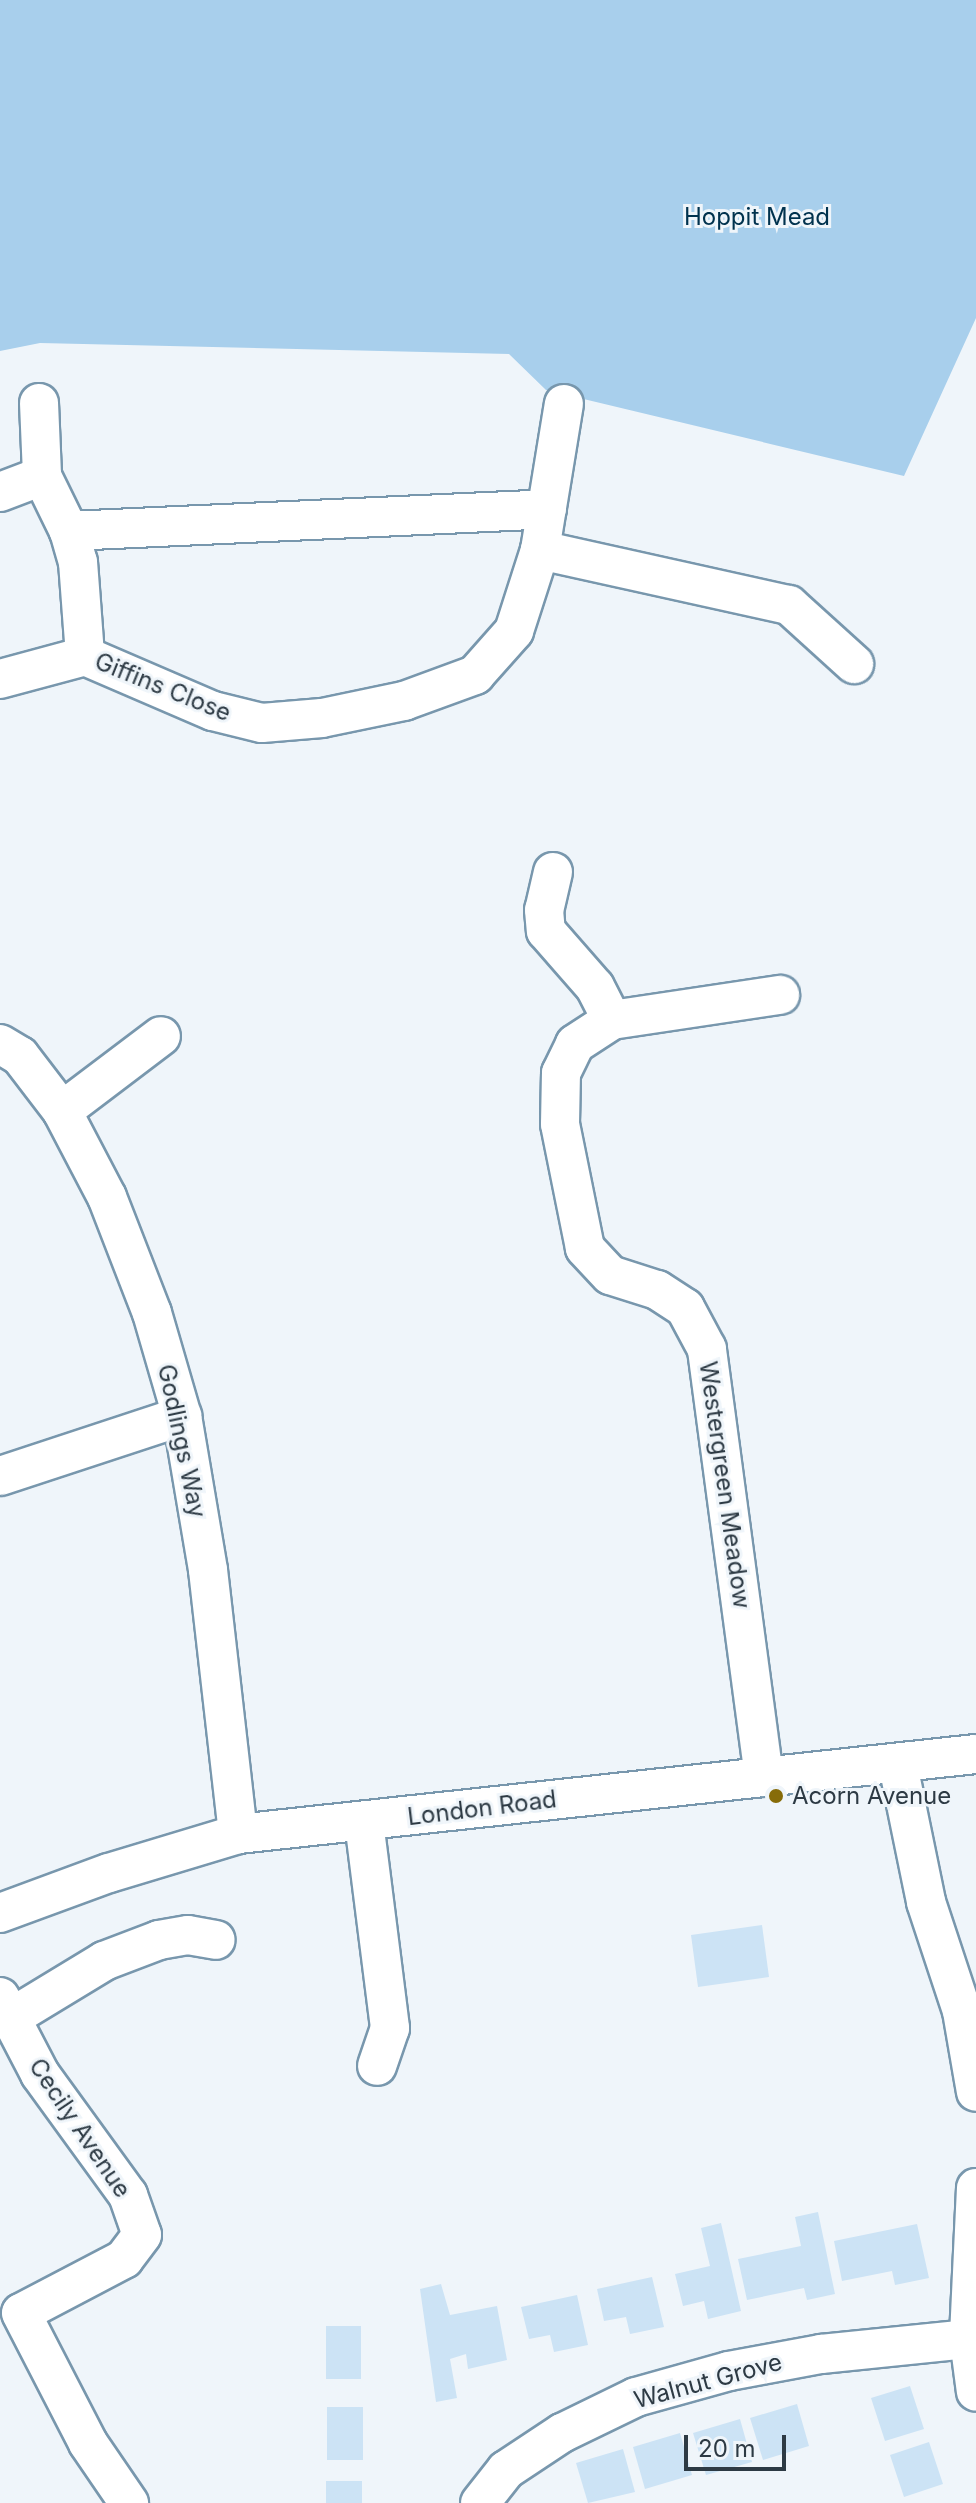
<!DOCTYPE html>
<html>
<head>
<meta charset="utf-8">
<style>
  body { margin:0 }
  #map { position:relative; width:976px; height:2503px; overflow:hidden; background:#eff5fa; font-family:Inter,sans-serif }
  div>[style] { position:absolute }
  .green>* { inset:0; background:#a8cfec }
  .building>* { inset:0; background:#cce3f5 }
  .roads { filter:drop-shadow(2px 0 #7897ad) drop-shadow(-2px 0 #7897ad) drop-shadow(0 2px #7897ad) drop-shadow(0 -2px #7897ad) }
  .minor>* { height:38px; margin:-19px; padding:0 19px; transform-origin:19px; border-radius:19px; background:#fff }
  .dots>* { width:22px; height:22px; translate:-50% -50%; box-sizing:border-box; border:4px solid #eff5fa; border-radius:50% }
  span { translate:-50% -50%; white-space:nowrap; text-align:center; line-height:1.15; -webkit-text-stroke:6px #eff5fa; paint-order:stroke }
  .park-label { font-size:24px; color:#00324e }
  .street-label { font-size:24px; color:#2d3a44 }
  .poi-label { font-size:24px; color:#2d3a44 }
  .left { translate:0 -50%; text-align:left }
  .scale { position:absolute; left:684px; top:2435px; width:102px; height:36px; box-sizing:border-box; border:4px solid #2d3a44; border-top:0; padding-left:10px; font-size:24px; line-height:28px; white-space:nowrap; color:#2d3a44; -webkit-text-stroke:6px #eff5fa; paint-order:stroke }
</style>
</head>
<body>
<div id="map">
  <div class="green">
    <div style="clip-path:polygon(0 0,976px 0,976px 318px,904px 476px,546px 390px,509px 354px,40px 343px,0 351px)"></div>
  </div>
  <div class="building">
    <div style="clip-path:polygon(762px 1925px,769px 1977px,698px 1987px,691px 1935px)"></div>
    <div style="clip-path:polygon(818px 2212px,835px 2294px,807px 2300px,804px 2288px,747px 2300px,738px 2259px,801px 2246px,795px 2217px)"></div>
    <div style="clip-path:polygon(721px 2223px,741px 2311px,708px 2319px,704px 2301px,683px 2306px,675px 2274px,710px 2266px,701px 2228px)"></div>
    <div style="clip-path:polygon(917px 2224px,929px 2278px,895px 2285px,892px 2271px,842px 2281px,834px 2241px)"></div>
    <div style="clip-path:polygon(652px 2277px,664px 2327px,630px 2334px,626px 2317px,604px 2321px,597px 2289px)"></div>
    <div style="clip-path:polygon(441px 2284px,450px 2315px,497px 2306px,507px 2360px,468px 2369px,466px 2354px,450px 2359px,457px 2398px,436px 2402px,420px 2289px)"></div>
    <div style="clip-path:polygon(577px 2295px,588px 2345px,554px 2352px,550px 2335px,529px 2339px,521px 2307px)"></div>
    <div style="clip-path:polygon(326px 2326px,361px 2326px,361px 2379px,326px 2379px)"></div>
    <div style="clip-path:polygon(910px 2386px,924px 2429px,885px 2441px,871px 2398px)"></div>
    <div style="clip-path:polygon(797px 2404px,809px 2446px,763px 2460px,750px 2418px)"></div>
    <div style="clip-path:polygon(327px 2407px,363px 2407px,363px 2460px,327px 2460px)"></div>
    <div style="clip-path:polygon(740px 2419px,752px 2462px,706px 2475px,693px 2433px)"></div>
    <div style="clip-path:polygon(680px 2433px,692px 2475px,645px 2489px,633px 2447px)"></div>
    <div style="clip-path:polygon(929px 2442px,943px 2484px,904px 2497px,890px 2455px)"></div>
    <div style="clip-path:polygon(623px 2449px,635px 2492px,588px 2503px,576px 2463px)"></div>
    <div style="clip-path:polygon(326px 2481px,362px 2481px,362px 2503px,326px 2503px)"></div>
  </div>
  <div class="roads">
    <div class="minor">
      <div style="left:39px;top:403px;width:73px;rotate:87.6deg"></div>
      <div style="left:42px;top:476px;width:61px;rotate:63.9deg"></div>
      <div style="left:69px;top:531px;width:32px;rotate:74deg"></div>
      <div style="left:78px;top:562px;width:94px;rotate:85.7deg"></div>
      <div style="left:0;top:492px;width:45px;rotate:-20.9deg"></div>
      <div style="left:69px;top:531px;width:478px;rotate:-2.6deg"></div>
      <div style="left:540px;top:550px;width:255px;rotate:12.5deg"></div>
      <div style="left:789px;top:605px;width:88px;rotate:42.2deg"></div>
      <div style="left:0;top:679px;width:88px;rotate:-15.1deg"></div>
      <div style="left:85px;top:656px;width:139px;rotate:23.3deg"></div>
      <div style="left:213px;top:711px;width:50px;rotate:13.8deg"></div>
      <div style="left:262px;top:723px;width:60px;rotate:-4.8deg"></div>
      <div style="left:322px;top:718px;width:84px;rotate:-11.7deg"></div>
      <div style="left:404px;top:701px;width:76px;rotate:-20.1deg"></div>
      <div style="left:475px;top:675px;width:59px;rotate:-48.4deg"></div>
      <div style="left:514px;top:631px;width:85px;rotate:-72.2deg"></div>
      <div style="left:540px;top:550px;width:148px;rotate:-80.7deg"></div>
      <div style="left:553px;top:872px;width:39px;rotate:103deg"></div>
      <div style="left:544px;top:910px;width:21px;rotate:85deg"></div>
      <div style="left:546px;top:931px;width:74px;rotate:48.8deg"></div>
      <div style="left:595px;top:987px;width:37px;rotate:63deg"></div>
      <div style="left:0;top:1044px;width:23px;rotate:31deg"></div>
      <div style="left:20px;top:1056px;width:69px;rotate:52.6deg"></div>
      <div style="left:62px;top:1111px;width:97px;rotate:62.4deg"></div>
      <div style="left:107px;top:1197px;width:124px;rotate:68.8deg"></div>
      <div style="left:152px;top:1313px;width:107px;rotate:73.8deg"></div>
      <div style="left:182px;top:1416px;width:156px;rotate:80.4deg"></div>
      <div style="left:208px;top:1570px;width:266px;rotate:83.5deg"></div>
      <div style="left:62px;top:1111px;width:124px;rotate:-37.1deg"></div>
      <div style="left:0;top:1476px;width:192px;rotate:-18.2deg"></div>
      <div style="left:898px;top:1765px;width:140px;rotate:78.4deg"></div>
      <div style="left:926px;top:1902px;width:115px;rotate:71.7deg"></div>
      <div style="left:962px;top:2011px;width:82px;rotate:80.2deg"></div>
      <div style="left:764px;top:1777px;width:432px;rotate:-97.6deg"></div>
      <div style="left:707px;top:1349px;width:47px;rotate:-118.2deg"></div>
      <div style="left:685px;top:1308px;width:33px;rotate:-147deg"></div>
      <div style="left:657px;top:1290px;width:49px;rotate:-162.3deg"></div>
      <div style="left:610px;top:1275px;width:37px;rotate:-133deg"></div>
      <div style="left:585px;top:1248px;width:126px;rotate:-101.4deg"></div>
      <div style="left:560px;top:1124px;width:51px;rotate:-88.9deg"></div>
      <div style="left:561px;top:1073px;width:32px;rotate:-64deg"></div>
      <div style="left:575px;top:1044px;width:44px;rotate:-33deg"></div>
      <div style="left:612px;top:1020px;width:170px;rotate:-8.5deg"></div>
      <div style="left:364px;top:1822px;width:208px;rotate:82.8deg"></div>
      <div style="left:390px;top:2028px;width:40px;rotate:108.9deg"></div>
      <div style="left:0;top:1913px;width:116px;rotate:-20.2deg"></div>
      <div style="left:109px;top:1873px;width:135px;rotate:-16.8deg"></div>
      <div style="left:238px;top:1834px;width:742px;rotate:-6.19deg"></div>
      <div style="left:0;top:1997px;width:87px;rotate:62.5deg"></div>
      <div style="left:40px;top:2074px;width:150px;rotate:54deg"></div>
      <div style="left:128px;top:2195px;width:42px;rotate:70.7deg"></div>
      <div style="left:142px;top:2235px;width:30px;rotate:127deg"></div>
      <div style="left:124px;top:2259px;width:116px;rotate:152.3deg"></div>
      <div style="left:21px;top:2313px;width:146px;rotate:62.7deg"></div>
      <div style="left:88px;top:2443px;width:73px;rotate:55.7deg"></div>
      <div style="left:12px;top:2017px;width:108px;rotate:-31.3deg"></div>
      <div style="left:104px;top:1961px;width:59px;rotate:-20.9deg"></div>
      <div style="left:159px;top:1940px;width:29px;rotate:-10deg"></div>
      <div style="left:188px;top:1935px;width:28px;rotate:10deg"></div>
      <div style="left:976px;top:2188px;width:151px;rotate:92.7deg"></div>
      <div style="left:969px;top:2339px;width:53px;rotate:82.5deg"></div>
      <div style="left:480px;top:2503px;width:42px;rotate:-51.8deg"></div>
      <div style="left:506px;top:2470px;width:67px;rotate:-33.5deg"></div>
      <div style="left:562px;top:2433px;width:82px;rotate:-25.9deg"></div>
      <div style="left:636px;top:2397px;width:97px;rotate:-15.6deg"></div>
      <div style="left:729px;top:2371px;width:94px;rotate:-10.5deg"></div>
      <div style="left:821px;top:2354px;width:149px;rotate:-5.8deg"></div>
    </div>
  </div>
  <div class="dots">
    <div style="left:776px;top:1796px;background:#876c09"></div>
  </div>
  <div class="park-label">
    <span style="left:757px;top:217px">Hoppit Mead</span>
  </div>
  <div class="street-label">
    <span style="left:163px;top:687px;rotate:22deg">Giffins Close</span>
    <span style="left:182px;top:1441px;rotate:78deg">Godlings Way</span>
    <span style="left:725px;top:1485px;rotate:82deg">Westergreen Meadow</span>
    <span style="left:482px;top:1808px;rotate:-7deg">London Road</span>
    <span style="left:80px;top:2128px;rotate:56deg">Cecily Avenue</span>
    <span style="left:708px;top:2381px;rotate:-15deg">Walnut Grove</span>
  </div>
  <div class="poi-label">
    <span class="left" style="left:792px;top:1796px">Acorn Avenue</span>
  </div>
  <div class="scale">20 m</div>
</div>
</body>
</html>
